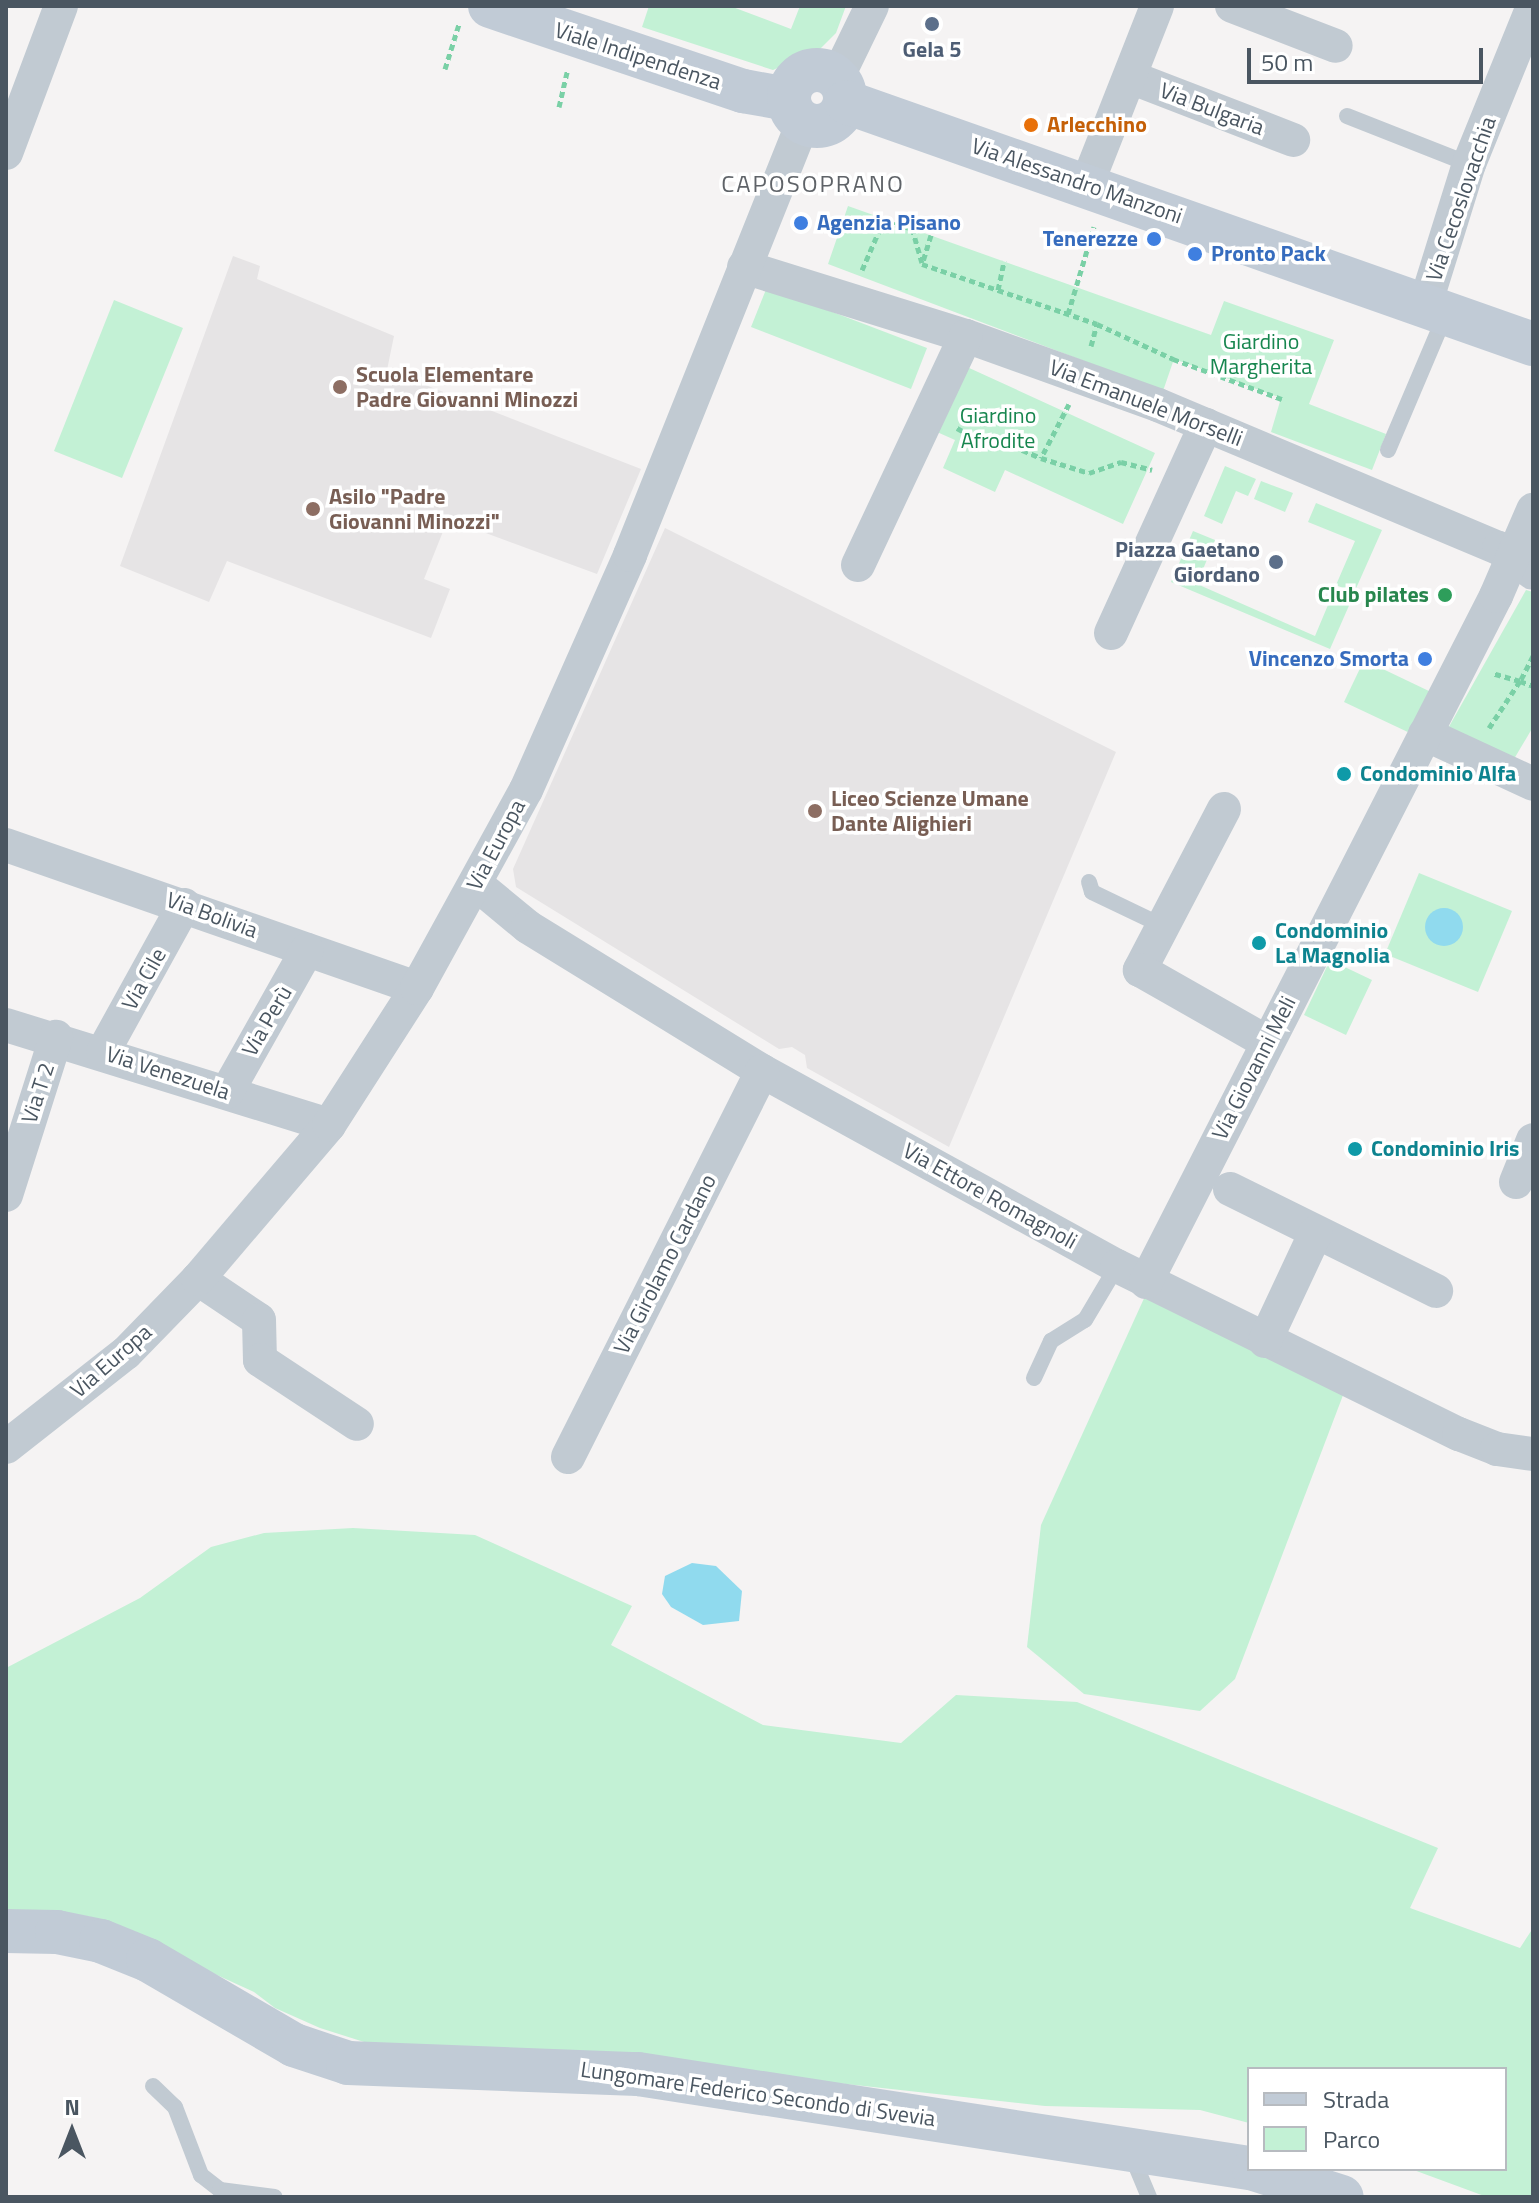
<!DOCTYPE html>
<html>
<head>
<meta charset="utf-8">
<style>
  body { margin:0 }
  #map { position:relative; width:1539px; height:2203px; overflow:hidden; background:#f5f3f3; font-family:"Titillium Web",sans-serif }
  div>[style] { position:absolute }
  .education>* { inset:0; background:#e6e4e5 }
  .green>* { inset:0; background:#c3f1d5 }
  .water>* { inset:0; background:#90daee }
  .round { border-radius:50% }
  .path>* { height:5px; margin-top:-2.5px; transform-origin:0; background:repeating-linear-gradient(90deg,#7ad0a6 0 6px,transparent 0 10px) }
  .lane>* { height:16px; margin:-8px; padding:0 8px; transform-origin:8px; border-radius:8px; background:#c1cad2 }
  .street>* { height:34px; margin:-17px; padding:0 17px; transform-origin:17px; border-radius:17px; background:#c1cad2 }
  .secondary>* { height:44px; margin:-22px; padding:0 22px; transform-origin:22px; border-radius:22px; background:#c1cbd6 }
  .secondary>.ring { margin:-22px; padding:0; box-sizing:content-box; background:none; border:44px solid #c1cbd6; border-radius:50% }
  .dots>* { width:22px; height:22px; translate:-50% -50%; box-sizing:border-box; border:4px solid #fff; border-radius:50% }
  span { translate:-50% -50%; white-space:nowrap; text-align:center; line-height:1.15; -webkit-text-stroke:7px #fff; paint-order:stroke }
  .service-label { font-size:22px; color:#4e5e75; font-weight:700 }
  .right { translate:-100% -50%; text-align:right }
  .street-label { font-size:22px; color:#4a5661 }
  .food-label { font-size:22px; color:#c56008; font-weight:700 }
  .left { translate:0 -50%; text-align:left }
  .shop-label { font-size:22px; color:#366cbe; font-weight:700 }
  .park-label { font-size:22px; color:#17864f }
  .education-label { font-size:22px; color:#785e54; font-weight:700 }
  .leisure-label { font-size:22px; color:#27864d; font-weight:700 }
  .culture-label { font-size:22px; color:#0d838f; font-weight:700 }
  .neighbourhood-label { font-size:24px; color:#5f6368; letter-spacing:2px }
  .frame { position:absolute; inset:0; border:8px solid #4a5661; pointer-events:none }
  .legend { position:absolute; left:1247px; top:2067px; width:260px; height:104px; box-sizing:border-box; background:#fff; border:2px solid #b7bbc0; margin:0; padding:10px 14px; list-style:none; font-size:24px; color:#4a5661 }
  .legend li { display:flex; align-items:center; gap:16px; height:40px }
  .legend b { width:40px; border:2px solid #b7bbc0 }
  .north { position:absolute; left:32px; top:2091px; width:80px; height:80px; -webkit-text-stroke:6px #fff; paint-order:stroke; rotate:0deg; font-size:22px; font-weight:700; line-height:32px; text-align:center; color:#4a5661 }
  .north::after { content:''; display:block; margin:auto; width:28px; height:36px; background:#4a5661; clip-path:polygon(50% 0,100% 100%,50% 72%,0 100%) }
  .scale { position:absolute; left:1247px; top:48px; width:236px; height:36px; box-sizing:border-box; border:4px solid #4a5661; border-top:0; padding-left:10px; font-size:24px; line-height:28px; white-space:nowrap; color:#4a5661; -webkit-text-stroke:6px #fff; paint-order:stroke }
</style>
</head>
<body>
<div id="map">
  <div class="education">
    <div style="clip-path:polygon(233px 256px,260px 266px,257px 279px,394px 336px,387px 370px,641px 469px,597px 574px,448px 519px,424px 579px,450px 589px,431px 638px,227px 561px,209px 602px,120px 566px)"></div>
    <div style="clip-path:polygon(665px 528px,1116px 752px,949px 1147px,807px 1068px,805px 1055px,792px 1047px,779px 1049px,516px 887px,513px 869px)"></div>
  </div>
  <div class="green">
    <div style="clip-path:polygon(649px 6px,730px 6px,791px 29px,800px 6px,846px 6px,836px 33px,820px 49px,773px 70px,642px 27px)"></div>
    <div style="clip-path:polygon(848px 206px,1211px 335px,1224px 301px,1334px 340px,1309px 404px,1386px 434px,1372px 470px,1271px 432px,1281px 398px,1174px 359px,1163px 391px,828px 264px)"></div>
    <div style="clip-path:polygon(767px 287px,927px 348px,911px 389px,751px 327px)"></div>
    <div style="clip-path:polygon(114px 300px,183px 328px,122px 478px,54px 451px)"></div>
    <div style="clip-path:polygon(967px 367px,1155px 453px,1123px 524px,1005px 470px,995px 492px,943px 468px,955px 440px,937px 432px)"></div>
    <div style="clip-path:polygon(1225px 466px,1256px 479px,1248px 496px,1236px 491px,1222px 524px,1204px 516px)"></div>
    <div style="clip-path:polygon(1261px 481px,1293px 493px,1285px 512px,1254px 499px)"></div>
    <div style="clip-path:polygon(1316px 503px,1382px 530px,1354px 593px,1336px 585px,1355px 541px,1308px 522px)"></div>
    <div style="clip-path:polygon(1193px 531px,1215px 540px,1197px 584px,1315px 636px,1333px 593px,1351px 601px,1330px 649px,1171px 582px)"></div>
    <div style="clip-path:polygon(1526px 590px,1533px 592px,1533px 727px,1514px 759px,1446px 732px)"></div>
    <div style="clip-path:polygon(1364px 660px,1431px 692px,1412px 734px,1344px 702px)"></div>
    <div style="clip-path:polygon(1419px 873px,1512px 911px,1478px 992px,1385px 954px)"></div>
    <div style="clip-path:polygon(1330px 960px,1372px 980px,1346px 1035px,1304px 1015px)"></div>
    <div style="clip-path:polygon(1146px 1294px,1345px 1390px,1235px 1679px,1200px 1711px,1084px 1694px,1027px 1647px,1041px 1525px)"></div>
    <div style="clip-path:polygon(353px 1528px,475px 1535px,632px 1606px,611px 1645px,763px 1725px,901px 1743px,956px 1695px,1077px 1702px,1438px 1848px,1410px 1908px,1520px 1948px,1533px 1928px,1533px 2197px,1487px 2197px,1411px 2169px,1505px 2169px,1505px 2069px,1249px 2069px,1249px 2123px,1200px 2110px,1045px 2106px,747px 2073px,383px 2048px,320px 2028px,275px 2008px,254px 1992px,88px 1916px,6px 1914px,6px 1668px,140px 1598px,211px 1547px,264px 1533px)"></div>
  </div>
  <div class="water">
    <div class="round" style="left:1425px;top:908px;width:38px;height:38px"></div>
    <div style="clip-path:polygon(692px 1563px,716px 1566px,742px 1591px,739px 1621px,703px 1625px,671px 1607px,662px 1594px,665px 1576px)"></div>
  </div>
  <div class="path">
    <div style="left:445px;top:69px;width:47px;rotate:-72.7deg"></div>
    <div style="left:559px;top:107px;width:39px;rotate:-77deg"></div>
    <div style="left:931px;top:235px;width:30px;rotate:107deg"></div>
    <div style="left:922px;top:264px;width:185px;rotate:18.9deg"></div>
    <div style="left:1097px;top:324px;width:84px;rotate:24.7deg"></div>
    <div style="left:1173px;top:359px;width:116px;rotate:20.2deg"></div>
    <div style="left:862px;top:270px;width:52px;rotate:-66.4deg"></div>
    <div style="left:883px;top:222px;width:30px;rotate:12deg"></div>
    <div style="left:912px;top:228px;width:36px;rotate:74deg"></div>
    <div style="left:998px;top:290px;width:30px;rotate:-78deg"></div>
    <div style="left:1068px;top:314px;width:91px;rotate:-73.4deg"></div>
    <div style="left:1091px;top:346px;width:23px;rotate:-75deg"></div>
    <div style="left:1069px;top:404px;width:61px;rotate:117.4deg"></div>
    <div style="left:1041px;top:458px;width:50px;rotate:17.4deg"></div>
    <div style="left:1089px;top:473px;width:34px;rotate:-19deg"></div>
    <div style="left:1121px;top:462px;width:32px;rotate:14deg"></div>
    <div style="left:957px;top:428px;width:43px;rotate:28.9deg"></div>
    <div style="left:995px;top:449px;width:11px;rotate:-38deg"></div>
    <div style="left:1004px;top:442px;width:40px;rotate:23.4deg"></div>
    <div style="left:1533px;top:656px;width:28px;rotate:117deg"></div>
    <div style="left:1520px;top:681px;width:14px;rotate:21deg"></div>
    <div style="left:1489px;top:728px;width:56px;rotate:-56.6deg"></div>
    <div style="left:1520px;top:681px;width:29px;rotate:-164deg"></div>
  </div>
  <div class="lane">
    <div style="left:1347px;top:116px;width:131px;rotate:21.5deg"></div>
    <div style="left:1388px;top:450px;width:146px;rotate:-67deg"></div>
    <div style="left:1089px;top:882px;width:10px;rotate:73deg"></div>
    <div style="left:1092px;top:892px;width:79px;rotate:25.6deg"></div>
    <div style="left:1034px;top:1378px;width:41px;rotate:-65.3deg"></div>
    <div style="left:1051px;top:1341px;width:40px;rotate:-32deg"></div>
    <div style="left:1085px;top:1320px;width:63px;rotate:-59.3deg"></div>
    <div style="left:153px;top:2086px;width:30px;rotate:44deg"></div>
    <div style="left:175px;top:2107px;width:73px;rotate:69.1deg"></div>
    <div style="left:201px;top:2175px;width:24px;rotate:38deg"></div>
    <div style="left:220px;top:2190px;width:55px;rotate:7.3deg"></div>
    <div style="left:1131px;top:2154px;width:47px;rotate:67.3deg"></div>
  </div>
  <div class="street">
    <div style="left:1232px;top:6px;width:111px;rotate:21deg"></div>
    <div style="left:1130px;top:77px;width:175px;rotate:21.1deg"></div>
    <div style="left:837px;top:78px;width:80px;rotate:-64.1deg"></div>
    <div style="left:6px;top:153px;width:157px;rotate:-69.5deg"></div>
    <div style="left:1087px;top:184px;width:191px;rotate:-68.5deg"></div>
    <div style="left:744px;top:267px;width:232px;rotate:17.3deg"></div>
    <div style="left:966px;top:336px;width:204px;rotate:19.8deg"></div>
    <div style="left:1158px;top:405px;width:370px;rotate:22.8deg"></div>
    <div style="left:1499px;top:548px;width:42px;rotate:36.3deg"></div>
    <div style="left:1426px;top:302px;width:145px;rotate:-72.7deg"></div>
    <div style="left:1469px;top:164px;width:170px;rotate:-67.9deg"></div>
    <div style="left:858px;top:565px;width:253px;rotate:-64.8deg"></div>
    <div style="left:1111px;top:633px;width:229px;rotate:-65.5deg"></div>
    <div style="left:1425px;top:734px;width:119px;rotate:24.8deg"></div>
    <div style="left:1224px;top:809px;width:182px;rotate:117.6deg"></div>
    <div style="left:1140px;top:970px;width:146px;rotate:29.6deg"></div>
    <div style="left:6px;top:845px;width:435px;rotate:19.2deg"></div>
    <div style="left:476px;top:884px;width:67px;rotate:39.6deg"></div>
    <div style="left:528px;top:927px;width:275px;rotate:31.6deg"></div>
    <div style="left:762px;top:1071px;width:405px;rotate:28.8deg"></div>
    <div style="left:1117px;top:1266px;width:381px;rotate:26.2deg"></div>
    <div style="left:1459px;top:1434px;width:41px;rotate:21.5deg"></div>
    <div style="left:1497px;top:1449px;width:36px;rotate:8deg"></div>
    <div style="left:6px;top:1025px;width:338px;rotate:17.2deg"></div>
    <div style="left:103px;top:1052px;width:168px;rotate:-61.1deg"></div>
    <div style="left:227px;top:1092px;width:163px;rotate:-60.6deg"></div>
    <div style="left:1516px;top:1182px;width:45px;rotate:-68deg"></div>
    <div style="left:1230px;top:1189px;width:230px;rotate:26.3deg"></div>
    <div style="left:6px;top:1195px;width:166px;rotate:-72.4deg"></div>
    <div style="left:198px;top:1279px;width:73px;rotate:33.9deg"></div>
    <div style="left:259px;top:1320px;width:40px;rotate:88.6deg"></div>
    <div style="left:260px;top:1360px;width:116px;rotate:33.4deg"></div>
    <div style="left:1146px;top:1282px;width:770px;rotate:-62.97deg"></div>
    <div style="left:1496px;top:596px;width:94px;rotate:-66.7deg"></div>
    <div style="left:1265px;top:1341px;width:120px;rotate:-64.9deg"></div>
    <div style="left:6px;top:1447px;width:152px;rotate:-38.1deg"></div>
    <div style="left:126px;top:1353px;width:103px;rotate:-45.8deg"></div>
    <div style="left:198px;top:1279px;width:202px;rotate:-49.6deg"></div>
    <div style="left:329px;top:1125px;width:163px;rotate:-57.3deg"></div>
    <div style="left:417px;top:988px;width:226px;rotate:-61.2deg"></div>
    <div style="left:526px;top:790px;width:257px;rotate:-66.1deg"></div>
    <div style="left:630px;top:555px;width:465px;rotate:-68.2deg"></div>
    <div style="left:568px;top:1457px;width:432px;rotate:-63.3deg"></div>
  </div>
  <div class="secondary">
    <div style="left:490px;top:6px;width:267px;rotate:18.6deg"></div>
    <div style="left:743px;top:91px;width:46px;rotate:10.1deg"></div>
    <div class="ring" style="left:789px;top:70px;width:12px;height:12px"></div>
    <div style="left:846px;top:102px;width:728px;rotate:19.41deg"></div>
    <div style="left:6px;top:1931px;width:51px;rotate:1.1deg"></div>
    <div style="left:57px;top:1932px;width:45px;rotate:11.6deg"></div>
    <div style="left:101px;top:1941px;width:51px;rotate:22deg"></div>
    <div style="left:148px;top:1960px;width:169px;rotate:30.2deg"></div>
    <div style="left:294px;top:2045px;width:57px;rotate:18.4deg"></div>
    <div style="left:348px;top:2063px;width:290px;rotate:2.2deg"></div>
    <div style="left:638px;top:2074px;width:618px;rotate:8.75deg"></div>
    <div style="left:1254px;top:2169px;width:92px;rotate:17.7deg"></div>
  </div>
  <div class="dots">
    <div style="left:932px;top:24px;background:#5c6f8a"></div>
    <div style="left:1031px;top:125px;background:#e8710a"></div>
    <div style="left:801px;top:223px;background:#3f7fe0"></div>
    <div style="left:1154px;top:239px;background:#3f7fe0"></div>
    <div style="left:1195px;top:254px;background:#3f7fe0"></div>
    <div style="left:340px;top:387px;background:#8d6e63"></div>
    <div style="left:313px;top:509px;background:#8d6e63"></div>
    <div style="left:1276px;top:562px;background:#5c6f8a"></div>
    <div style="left:1445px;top:595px;background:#2e9e5b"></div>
    <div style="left:1425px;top:659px;background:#3f7fe0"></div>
    <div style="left:1344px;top:774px;background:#0f9aa8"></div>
    <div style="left:815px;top:811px;background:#8d6e63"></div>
    <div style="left:1259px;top:943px;background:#0f9aa8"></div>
    <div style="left:1355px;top:1149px;background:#0f9aa8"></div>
  </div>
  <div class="service-label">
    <span style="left:932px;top:50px">Gela 5</span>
    <span class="right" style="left:1260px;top:562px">Piazza Gaetano<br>Giordano</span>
  </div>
  <div class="street-label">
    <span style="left:638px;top:56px;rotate:18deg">Viale Indipendenza</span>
    <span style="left:1212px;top:109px;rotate:21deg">Via Bulgaria</span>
    <span style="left:1077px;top:181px;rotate:19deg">Via Alessandro Manzoni</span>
    <span style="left:1461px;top:199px;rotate:-71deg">Via Cecoslovacchia</span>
    <span style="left:1146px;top:403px;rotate:21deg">Via Emanuele Morselli</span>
    <span style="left:496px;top:845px;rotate:-62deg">Via Europa</span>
    <span style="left:212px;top:915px;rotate:20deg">Via Bolivia</span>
    <span style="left:144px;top:979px;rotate:-61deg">Via Cile</span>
    <span style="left:267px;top:1021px;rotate:-60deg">Via Perù</span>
    <span style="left:1254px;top:1068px;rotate:-63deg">Via Giovanni Meli</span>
    <span style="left:168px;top:1073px;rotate:18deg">Via Venezuela</span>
    <span style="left:38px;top:1093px;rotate:-72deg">Via T 2</span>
    <span style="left:990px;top:1196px;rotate:29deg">Via Ettore Romagnoli</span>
    <span style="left:665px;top:1264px;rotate:-63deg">Via Girolamo Cardano</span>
    <span style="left:111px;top:1361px;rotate:-41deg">Via Europa</span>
    <span style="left:758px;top:2094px;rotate:8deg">Lungomare Federico Secondo di Svevia</span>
  </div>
  <div class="food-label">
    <span class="left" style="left:1047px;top:125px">Arlecchino</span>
  </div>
  <div class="shop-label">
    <span class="left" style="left:817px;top:223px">Agenzia Pisano</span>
    <span class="right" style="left:1138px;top:239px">Tenerezze</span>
    <span class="left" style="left:1211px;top:254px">Pronto Pack</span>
    <span class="right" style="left:1409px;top:659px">Vincenzo Smorta</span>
  </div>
  <div class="park-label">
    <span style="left:1261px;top:354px">Giardino<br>Margherita</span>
    <span style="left:998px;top:428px">Giardino<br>Afrodite</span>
  </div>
  <div class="education-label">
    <span class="left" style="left:356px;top:387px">Scuola Elementare<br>Padre Giovanni Minozzi</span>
    <span class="left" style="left:329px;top:509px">Asilo "Padre<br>Giovanni Minozzi"</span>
    <span class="left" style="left:831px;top:811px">Liceo Scienze Umane<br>Dante Alighieri</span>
  </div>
  <div class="leisure-label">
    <span class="right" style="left:1429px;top:595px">Club pilates</span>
  </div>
  <div class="culture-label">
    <span class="left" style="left:1360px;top:774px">Condominio Alfa</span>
    <span class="left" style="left:1275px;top:943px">Condominio<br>La Magnolia</span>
    <span class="left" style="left:1371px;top:1149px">Condominio Iris</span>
  </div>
  <div class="neighbourhood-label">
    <span style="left:813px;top:184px">CAPOSOPRANO</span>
  </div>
  <div class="frame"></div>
  <ul class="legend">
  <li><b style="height:10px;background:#c1cbd6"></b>Strada</li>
  <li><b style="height:22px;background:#c3f1d5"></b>Parco</li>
  </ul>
  <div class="north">N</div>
  <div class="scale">50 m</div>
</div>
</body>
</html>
